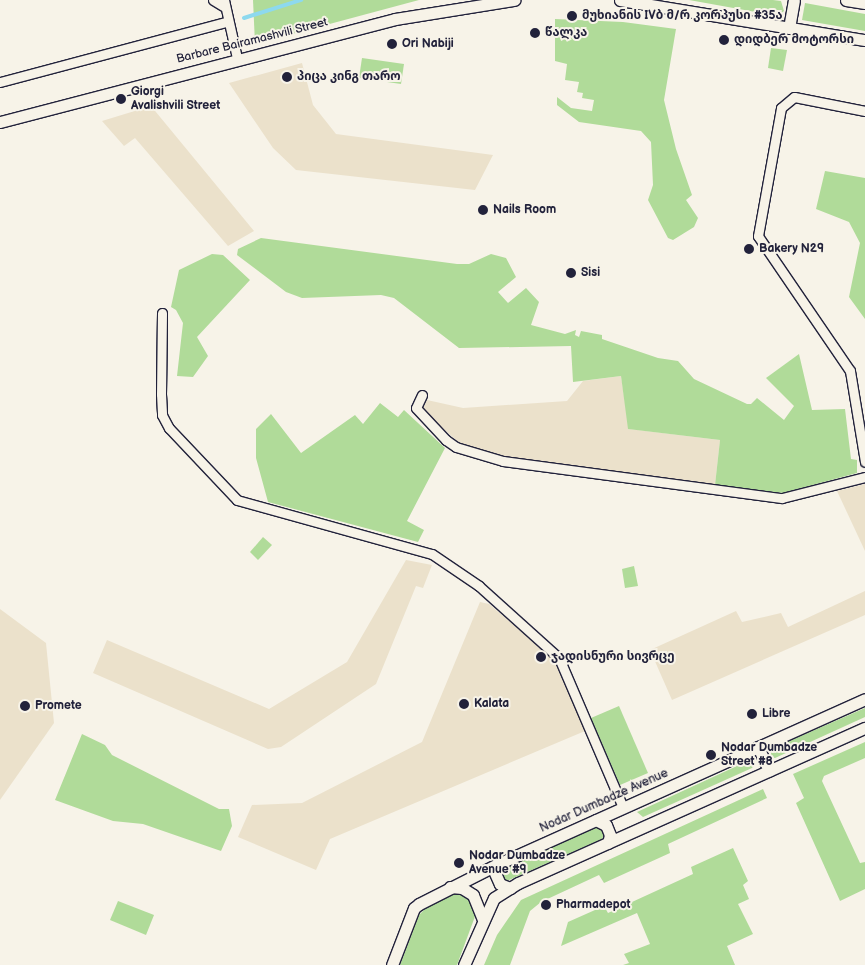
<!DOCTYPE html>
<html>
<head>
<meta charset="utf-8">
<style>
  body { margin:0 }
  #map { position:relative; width:865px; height:965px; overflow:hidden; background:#f7f3e8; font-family:"Balsamiq Sans","Noto Sans Georgian",sans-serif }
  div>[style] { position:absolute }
  .built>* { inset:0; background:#ebe1cb }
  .green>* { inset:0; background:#b0db99 }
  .stream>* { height:4px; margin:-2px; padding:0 2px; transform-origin:2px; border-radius:2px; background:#8dd9ee }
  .roads { filter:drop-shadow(1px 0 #22223b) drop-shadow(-1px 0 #22223b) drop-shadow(0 1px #22223b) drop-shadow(0 -1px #22223b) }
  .minor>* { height:9px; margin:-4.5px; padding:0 4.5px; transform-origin:4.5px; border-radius:4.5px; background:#f7f3e8 }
  .tertiary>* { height:11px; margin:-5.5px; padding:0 5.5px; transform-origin:5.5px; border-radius:5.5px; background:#f7f3e8 }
  .dots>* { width:14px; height:14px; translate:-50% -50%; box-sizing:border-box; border:2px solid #f7f3e8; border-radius:50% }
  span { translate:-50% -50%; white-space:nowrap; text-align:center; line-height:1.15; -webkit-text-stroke:4px #f7f3e8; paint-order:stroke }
  .poi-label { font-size:12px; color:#22223b; font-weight:700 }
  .left { translate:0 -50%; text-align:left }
  .street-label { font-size:12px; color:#22223b }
</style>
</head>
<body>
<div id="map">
  <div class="built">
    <div style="clip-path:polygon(302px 63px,313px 105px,336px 134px,493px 155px,475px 190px,296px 170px,273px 148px,229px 83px)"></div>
    <div style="clip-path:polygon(151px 106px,254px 231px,228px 246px,135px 138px,124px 146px,102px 121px)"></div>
    <div style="clip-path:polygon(621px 376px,629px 429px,720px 440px,715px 485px,506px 458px,463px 446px,422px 410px,427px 400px,463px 408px,567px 401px,583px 381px)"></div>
    <div style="clip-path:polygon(865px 484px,865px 551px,837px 491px)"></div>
    <div style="clip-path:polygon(406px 560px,432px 565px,423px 588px,416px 586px,376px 684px,281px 747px,268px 749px,93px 673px,107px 640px,269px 709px,347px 662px)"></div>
    <div style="clip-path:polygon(865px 591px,865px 615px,672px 700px,650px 650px,736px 611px,742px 622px,781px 613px,788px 627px)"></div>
    <div style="clip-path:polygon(480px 602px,489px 604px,554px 660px,585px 731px,330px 839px,316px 870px,238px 837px,252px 805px,302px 803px,422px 742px)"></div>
    <div style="clip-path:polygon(0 609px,46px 643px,54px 723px,0 800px)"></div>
  </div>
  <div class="green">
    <div style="clip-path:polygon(253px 0,419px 0,255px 44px)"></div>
    <div style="clip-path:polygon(689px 0,773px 0,781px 1px,784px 11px,778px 16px)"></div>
    <div style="clip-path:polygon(805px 3px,865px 14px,865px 31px,802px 20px)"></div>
    <div style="clip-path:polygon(555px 19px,623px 22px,676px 29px,664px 100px,676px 149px,692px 195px,686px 200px,698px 218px,694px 227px,673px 240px,668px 238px,648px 200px,653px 185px,651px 142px,641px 131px,579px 122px,557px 105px,557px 97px,571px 108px,592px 111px,594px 100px,582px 98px,583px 93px,577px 92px,579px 82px,565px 80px,567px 64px,555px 61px)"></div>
    <div style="clip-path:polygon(771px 48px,787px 50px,783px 71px,768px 68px)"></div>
    <div style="clip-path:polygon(362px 58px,404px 64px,401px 84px,359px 78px)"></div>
    <div style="clip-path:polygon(825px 171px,865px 178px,865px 319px,849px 297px,860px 243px,849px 222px,816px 209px)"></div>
    <div style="clip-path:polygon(261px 238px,457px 264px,469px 264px,491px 254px,506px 258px,516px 277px,498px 292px,508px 303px,526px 288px,539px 302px,531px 325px,565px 334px,576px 330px,575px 335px,579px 337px,581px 331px,602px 335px,602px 339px,658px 358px,678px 361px,694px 379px,747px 404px,751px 404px,757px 398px,784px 420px,794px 406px,766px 378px,799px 354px,812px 410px,845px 409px,851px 459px,857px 460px,857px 473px,783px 493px,715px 485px,720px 440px,628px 429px,621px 376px,573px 382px,571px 346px,459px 348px,394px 298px,381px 295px,302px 298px,286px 292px,237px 255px,238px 249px)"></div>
    <div style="clip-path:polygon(212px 254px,223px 255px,250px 280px,197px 337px,208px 356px,193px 377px,177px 376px,183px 323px,176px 310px,171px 307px,179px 270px)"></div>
    <div style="clip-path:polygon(380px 403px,398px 417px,404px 410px,445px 448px,407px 521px,424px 530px,418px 542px,268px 502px,256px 458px,256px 429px,271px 414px,301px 453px,355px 415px,363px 424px)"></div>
    <div style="clip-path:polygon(263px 537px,272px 545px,258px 560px,250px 552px)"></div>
    <div style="clip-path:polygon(634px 566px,638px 586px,625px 588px,622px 569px)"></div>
    <div style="clip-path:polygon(619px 706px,648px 773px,620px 785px,591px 718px)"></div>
    <div style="clip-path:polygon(865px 708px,865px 717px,775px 758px,771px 757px,771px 749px)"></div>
    <div style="clip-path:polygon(82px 734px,105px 745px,112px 755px,219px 809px,229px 809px,232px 826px,221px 851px,143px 824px,113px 821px,55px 800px)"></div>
    <div style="clip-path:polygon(865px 742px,865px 758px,824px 776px,822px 781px,860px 863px,865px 862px,865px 889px,840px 901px,796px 803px,804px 798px,793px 774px)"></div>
    <div style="clip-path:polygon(750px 760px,754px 765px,752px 768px,643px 817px,637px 812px)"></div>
    <div style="clip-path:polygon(763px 789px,767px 798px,668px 844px,670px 853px,604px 883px,599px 875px,541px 902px,530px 911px,510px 965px,484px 965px,497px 935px,521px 900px)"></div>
    <div style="clip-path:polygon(598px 826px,605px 834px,602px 839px,507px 881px,502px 879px,502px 869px)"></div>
    <div style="clip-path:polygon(733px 848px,748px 881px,743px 885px,749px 899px,738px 904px,753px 934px,727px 946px,735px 965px,623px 965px,629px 963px,624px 954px,650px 944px,637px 913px,561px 946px,568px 922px,604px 906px,608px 913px,693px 874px,691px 867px)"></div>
    <div style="clip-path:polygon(460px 892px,470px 896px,477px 911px,457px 965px,400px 965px,419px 915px,431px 903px)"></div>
    <div style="clip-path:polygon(118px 901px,154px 915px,146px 935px,110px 920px)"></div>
  </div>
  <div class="stream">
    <div style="left:244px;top:18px;width:60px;rotate:-17.5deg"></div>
  </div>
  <div class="roads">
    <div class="minor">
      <div style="left:213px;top:0;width:12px;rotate:31deg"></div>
      <div style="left:224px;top:0;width:59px;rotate:77.4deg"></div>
      <div style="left:0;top:82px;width:234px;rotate:-14.9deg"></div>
      <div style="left:865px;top:111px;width:72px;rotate:-168.8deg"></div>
      <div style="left:794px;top:97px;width:17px;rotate:140deg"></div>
      <div style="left:781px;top:108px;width:130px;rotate:100.2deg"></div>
      <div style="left:758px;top:236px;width:163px;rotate:55.7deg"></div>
      <div style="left:850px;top:371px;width:92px;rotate:80.6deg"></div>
      <div style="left:162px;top:313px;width:81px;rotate:90.7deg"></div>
      <div style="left:161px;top:394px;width:21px;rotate:87deg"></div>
      <div style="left:162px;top:415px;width:15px;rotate:62deg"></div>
      <div style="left:169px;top:428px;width:99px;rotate:46.6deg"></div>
      <div style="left:237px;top:500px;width:202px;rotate:15.5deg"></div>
      <div style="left:432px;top:554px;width:57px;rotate:34.2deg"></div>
      <div style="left:479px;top:586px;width:108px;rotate:42deg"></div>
      <div style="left:559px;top:658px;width:162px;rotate:66.8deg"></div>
      <div style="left:422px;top:395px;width:14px;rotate:115deg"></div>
      <div style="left:416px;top:408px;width:44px;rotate:46.8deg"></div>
      <div style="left:446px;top:440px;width:12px;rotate:35deg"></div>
      <div style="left:456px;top:447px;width:49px;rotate:16.6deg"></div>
      <div style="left:503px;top:461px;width:281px;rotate:7.6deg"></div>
      <div style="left:782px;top:498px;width:86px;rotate:-14.2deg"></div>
    </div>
    <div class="tertiary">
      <div style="left:620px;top:0;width:248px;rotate:9.3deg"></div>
      <div style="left:846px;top:0;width:19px;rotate:9deg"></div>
      <div style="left:789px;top:28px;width:28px;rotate:-80deg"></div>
      <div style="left:0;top:122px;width:408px;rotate:-14.6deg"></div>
      <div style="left:395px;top:19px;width:121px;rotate:-9.1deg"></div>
      <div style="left:758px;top:747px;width:26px;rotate:65deg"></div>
      <div style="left:596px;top:820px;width:11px;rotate:27deg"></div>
      <div style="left:606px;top:825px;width:11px;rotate:68deg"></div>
      <div style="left:610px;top:835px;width:8px;rotate:104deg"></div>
      <div style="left:498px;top:864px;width:9px;rotate:108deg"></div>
      <div style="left:495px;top:873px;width:12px;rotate:66deg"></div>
      <div style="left:500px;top:884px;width:11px;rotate:22deg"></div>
      <div style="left:450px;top:887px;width:12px;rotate:5deg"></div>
      <div style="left:462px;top:888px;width:13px;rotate:32deg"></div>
      <div style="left:473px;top:895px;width:27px;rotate:68deg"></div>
      <div style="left:392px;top:965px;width:61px;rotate:-68.9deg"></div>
      <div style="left:414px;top:908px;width:6px;rotate:-39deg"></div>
      <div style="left:419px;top:904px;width:89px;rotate:-26.9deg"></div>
      <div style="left:498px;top:864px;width:402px;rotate:-24.2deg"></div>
      <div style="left:464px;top:965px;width:73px;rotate:-65.9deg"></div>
      <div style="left:494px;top:898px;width:28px;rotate:-32deg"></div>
      <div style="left:518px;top:883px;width:380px;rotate:-24.1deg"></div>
    </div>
  </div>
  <div class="dots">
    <div style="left:572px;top:16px;background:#22223b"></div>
    <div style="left:535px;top:33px;background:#22223b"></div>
    <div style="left:724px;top:40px;background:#22223b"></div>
    <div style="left:392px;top:44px;background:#22223b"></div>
    <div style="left:287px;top:77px;background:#22223b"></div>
    <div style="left:121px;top:99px;background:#22223b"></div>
    <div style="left:483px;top:210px;background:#22223b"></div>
    <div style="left:749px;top:249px;background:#22223b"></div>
    <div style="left:571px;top:273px;background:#22223b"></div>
    <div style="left:541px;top:657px;background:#22223b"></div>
    <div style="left:464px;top:704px;background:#22223b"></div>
    <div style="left:25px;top:706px;background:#22223b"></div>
    <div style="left:752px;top:714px;background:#22223b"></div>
    <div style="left:711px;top:755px;background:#22223b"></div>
    <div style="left:459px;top:863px;background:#22223b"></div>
    <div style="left:546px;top:905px;background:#22223b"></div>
  </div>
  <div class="poi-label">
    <span class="left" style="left:582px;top:16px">მუხიანის IVბ მ/რ კორპუსი #35ა</span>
    <span class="left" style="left:545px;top:33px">წალკა</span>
    <span class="left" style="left:734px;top:40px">დიდბერ მოტორსი</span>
    <span class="left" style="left:402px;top:44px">Ori Nabiji</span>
    <span class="left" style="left:297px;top:77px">პიცა კინგ თარო</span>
    <span class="left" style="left:131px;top:99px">Giorgi<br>Avalishvili Street</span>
    <span class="left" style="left:493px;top:210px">Nails Room</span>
    <span class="left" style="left:759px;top:249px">Bakery N29</span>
    <span class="left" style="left:581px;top:273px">Sisi</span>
    <span class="left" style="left:551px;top:657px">ჯადისნური სივრცე</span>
    <span class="left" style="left:474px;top:704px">Kalata</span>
    <span class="left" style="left:35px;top:706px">Promete</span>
    <span class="left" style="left:762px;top:714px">Libre</span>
    <span class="left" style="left:721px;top:755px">Nodar Dumbadze<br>Street #8</span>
    <span class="left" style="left:469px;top:863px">Nodar Dumbadze<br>Avenue #9</span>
    <span class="left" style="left:556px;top:905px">Pharmadepot</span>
  </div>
  <div class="street-label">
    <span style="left:252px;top:41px;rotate:-14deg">Barbare Bairamashvili Street</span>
    <span style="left:604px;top:801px;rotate:-24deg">Nodar Dumbadze Avenue</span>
  </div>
</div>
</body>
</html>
